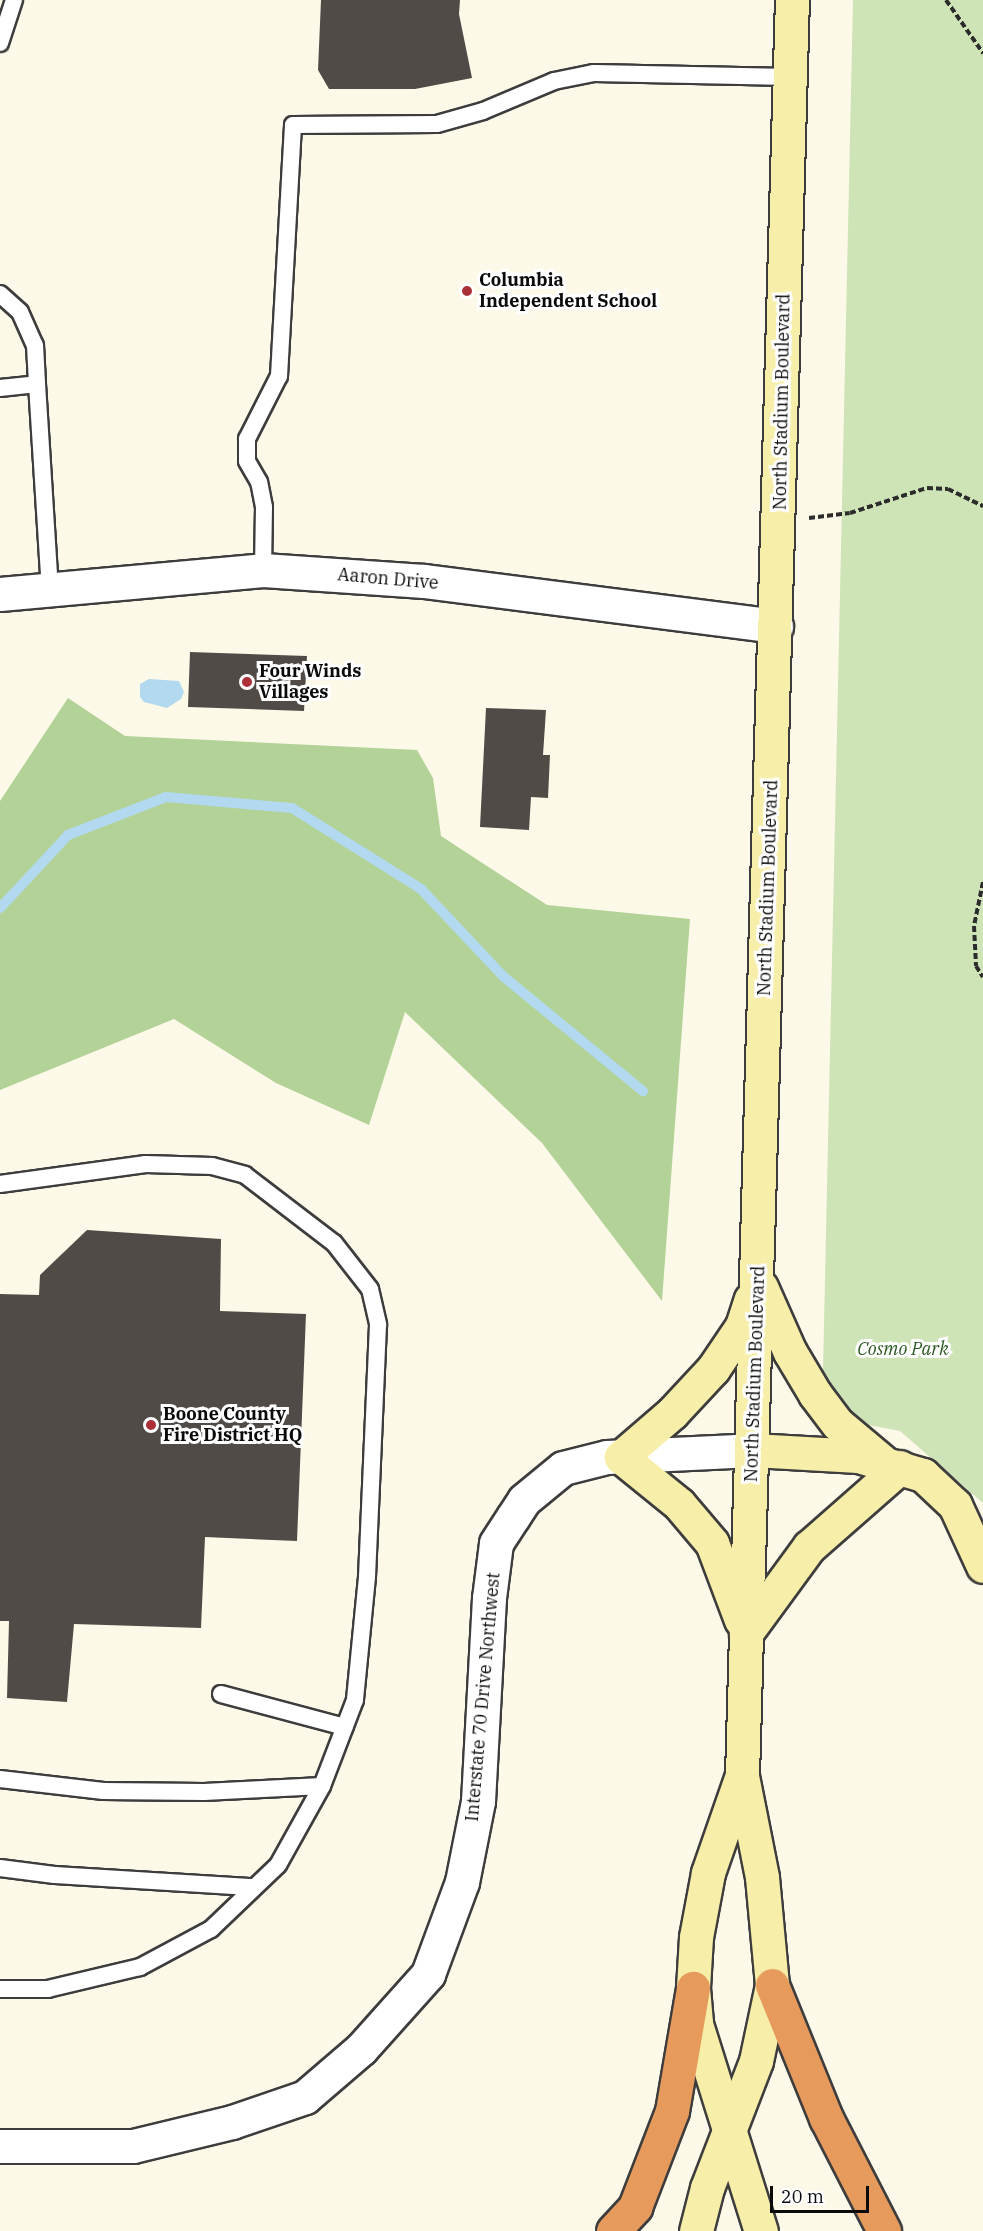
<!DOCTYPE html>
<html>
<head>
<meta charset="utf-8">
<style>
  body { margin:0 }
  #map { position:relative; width:983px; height:2231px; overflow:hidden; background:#fdf9e8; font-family:"IBM Plex Serif",serif }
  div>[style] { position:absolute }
  .green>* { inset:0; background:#cee3b6 }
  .forest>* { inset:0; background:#b2d297 }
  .water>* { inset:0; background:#b2d9ef }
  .stream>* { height:10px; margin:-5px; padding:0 5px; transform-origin:5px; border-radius:5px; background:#b2d9ef }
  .building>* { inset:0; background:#514b47 }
  .path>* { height:4px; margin-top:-2px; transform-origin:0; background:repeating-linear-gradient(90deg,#2c2c2c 0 6px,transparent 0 9px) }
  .roads { filter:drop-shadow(2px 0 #3d3d3d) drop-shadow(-2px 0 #3d3d3d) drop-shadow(0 2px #3d3d3d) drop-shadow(0 -2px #3d3d3d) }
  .service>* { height:16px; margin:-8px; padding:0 8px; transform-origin:8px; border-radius:8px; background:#fff }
  .minor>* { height:33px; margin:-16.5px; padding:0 16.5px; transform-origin:16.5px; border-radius:16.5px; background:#fff }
  .tertiary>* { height:33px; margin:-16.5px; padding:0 16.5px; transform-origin:16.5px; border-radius:16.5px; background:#fff }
  .secondary>* { height:33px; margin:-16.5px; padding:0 16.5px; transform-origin:16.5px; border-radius:16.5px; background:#f7eea9 }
  .motorway>* { height:33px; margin:-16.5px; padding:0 16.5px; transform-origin:16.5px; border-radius:16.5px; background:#e69b5d }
  .dots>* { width:16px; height:16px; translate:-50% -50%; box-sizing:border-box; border:3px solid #fff; border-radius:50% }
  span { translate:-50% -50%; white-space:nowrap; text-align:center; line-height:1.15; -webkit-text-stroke:6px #fff; paint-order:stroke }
  .poi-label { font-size:18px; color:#0a0a0a; font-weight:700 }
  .left { translate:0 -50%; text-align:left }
  .street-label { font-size:18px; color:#0a0a0a }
  .park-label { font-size:18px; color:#2d5a22; font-style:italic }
  .scale { position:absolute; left:770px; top:2186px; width:99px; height:27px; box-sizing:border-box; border:3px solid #0a0a0a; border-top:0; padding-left:8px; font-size:18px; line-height:21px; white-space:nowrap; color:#0a0a0a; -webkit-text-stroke:4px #fff; paint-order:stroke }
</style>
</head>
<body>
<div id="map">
  <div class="green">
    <div style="clip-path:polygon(853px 0,983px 0,983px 1503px,900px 1431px,822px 1416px)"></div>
  </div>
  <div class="forest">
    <div style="clip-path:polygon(68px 698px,125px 736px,417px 750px,433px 778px,441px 836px,547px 905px,690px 919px,662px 1301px,542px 1143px,405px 1012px,369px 1125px,276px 1083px,174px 1019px,0 1090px,0 801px)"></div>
  </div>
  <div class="water">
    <div style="clip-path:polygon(149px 679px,179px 681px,184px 692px,181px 699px,167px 708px,144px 702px,140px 697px,140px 684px)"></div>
  </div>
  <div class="stream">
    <div style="left:0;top:908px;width:100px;rotate:-47deg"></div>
    <div style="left:68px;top:835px;width:105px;rotate:-21.2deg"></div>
    <div style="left:166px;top:797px;width:126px;rotate:5deg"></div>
    <div style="left:292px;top:808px;width:152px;rotate:32.1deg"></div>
    <div style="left:421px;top:889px;width:121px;rotate:46.7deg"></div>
    <div style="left:504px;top:977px;width:180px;rotate:39.4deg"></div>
  </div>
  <div class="building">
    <div style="clip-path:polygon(321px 0,460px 0,459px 14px,472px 78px,415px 89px,329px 89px,318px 70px)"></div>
    <div style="clip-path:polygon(190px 652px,307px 656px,304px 711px,188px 707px)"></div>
    <div style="clip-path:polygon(486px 708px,546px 710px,543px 755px,550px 755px,548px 798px,531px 797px,529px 830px,480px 827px)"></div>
    <div style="clip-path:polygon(87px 1230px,221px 1239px,220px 1311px,306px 1314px,297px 1541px,205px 1537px,201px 1628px,74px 1624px,67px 1702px,7px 1698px,9px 1621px,0 1621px,0 1294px,39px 1295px,40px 1275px)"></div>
  </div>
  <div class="path">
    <div style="left:946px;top:0;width:65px;rotate:55.1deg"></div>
    <div style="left:809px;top:518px;width:41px;rotate:-7deg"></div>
    <div style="left:850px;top:513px;width:81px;rotate:-18deg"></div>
    <div style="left:927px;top:488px;width:21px;rotate:3deg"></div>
    <div style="left:948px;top:489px;width:39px;rotate:26deg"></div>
    <div style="left:983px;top:882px;width:45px;rotate:101.6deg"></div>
    <div style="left:974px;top:926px;width:40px;rotate:87.1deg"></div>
    <div style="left:976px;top:966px;width:13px;rotate:58deg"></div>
  </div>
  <div class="roads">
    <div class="service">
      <div style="left:0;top:43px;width:45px;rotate:-72deg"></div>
      <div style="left:0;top:294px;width:27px;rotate:42deg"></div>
      <div style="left:20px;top:312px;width:36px;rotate:66deg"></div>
      <div style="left:35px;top:345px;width:39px;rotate:87deg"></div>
      <div style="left:0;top:388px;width:37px;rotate:-6deg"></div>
      <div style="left:37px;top:384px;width:205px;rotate:86.4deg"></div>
      <div style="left:263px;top:570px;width:63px;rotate:-89.1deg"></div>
      <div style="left:264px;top:507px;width:25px;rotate:-101deg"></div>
      <div style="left:259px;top:482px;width:24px;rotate:-120deg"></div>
      <div style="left:247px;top:461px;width:22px;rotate:-90deg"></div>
      <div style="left:247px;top:439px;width:71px;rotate:-63.1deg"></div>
      <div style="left:279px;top:376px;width:251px;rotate:-86.8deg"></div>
      <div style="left:293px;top:125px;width:144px;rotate:-0.4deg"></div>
      <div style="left:437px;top:124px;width:48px;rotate:-15.8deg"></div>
      <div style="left:483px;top:111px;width:77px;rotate:-22.9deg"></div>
      <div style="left:554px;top:81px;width:41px;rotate:-11.3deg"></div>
      <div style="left:594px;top:73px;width:196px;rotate:1.2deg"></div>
      <div style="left:0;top:1184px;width:147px;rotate:-7.8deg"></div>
      <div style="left:146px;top:1164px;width:66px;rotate:1.7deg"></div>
      <div style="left:212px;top:1166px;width:34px;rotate:15deg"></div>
      <div style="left:245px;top:1175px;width:112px;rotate:37.4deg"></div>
      <div style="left:334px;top:1243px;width:58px;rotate:52deg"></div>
      <div style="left:370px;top:1289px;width:37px;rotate:77deg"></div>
      <div style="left:378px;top:1325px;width:252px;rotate:92.5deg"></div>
      <div style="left:367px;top:1577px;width:124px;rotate:95.6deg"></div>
      <div style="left:355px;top:1700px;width:92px;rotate:111deg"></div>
      <div style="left:322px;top:1786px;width:90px;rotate:119.1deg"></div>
      <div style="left:278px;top:1865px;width:93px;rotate:136.3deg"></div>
      <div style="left:211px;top:1929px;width:81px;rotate:151.8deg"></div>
      <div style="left:140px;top:1967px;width:95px;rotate:166.6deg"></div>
      <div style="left:48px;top:1989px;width:48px;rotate:180deg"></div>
      <div style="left:221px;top:1694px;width:128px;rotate:14.9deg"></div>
      <div style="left:0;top:1779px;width:104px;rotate:6.6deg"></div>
      <div style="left:103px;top:1791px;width:101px;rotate:0.6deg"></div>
      <div style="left:204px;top:1792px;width:118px;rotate:-2.9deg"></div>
      <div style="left:0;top:1868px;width:55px;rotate:7.3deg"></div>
      <div style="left:55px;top:1875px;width:199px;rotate:3.5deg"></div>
    </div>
    <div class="minor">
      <div style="left:0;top:594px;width:264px;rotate:-5.2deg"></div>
      <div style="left:263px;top:570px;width:161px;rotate:3.9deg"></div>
      <div style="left:424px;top:581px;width:355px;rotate:7.3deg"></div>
    </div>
    <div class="tertiary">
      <div style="left:0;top:2146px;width:133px"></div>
      <div style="left:133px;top:2146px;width:102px;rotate:-13.6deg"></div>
      <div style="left:232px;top:2122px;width:77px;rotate:-18.9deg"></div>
      <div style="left:305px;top:2097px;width:74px;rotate:-40.6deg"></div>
      <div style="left:361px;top:2049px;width:101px;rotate:-48.2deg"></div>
      <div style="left:428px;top:1974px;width:98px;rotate:-69.7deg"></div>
      <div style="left:462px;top:1882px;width:83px;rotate:-78.8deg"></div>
      <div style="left:478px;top:1801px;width:203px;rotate:-86.9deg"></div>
      <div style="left:489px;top:1598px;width:55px;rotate:-82.7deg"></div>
      <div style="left:496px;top:1543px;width:31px;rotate:-57deg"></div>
      <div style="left:513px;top:1517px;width:20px;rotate:-57deg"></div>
      <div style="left:524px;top:1500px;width:50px;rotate:-39.4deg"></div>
      <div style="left:563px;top:1468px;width:45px;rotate:-14deg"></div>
      <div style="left:607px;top:1457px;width:146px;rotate:-2.7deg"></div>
    </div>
    <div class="secondary">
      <div style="left:761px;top:1287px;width:71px;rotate:66deg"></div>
      <div style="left:790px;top:1352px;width:49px;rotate:59.2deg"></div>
      <div style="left:815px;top:1394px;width:38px;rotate:53deg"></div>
      <div style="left:838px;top:1424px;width:57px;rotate:40.1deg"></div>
      <div style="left:753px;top:1450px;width:105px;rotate:3.3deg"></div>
      <div style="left:858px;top:1456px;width:68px;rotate:16.3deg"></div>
      <div style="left:923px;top:1475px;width:44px;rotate:43.2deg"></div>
      <div style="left:955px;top:1505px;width:67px;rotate:65.3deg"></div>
      <div style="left:741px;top:1620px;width:82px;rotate:-110.6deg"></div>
      <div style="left:712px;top:1543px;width:51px;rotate:-130.2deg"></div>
      <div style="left:679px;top:1504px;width:75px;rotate:-141deg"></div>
      <div style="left:621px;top:1457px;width:67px;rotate:-40.8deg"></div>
      <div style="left:672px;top:1413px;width:60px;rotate:-47deg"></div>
      <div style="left:713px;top:1369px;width:52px;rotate:-56deg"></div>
      <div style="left:742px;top:1326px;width:28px;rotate:-72deg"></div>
      <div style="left:746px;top:1633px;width:107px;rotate:-53.8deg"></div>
      <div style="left:809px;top:1547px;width:121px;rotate:-41.3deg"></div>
      <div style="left:741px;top:1778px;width:101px;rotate:109.2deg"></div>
      <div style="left:708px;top:1873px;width:65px;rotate:100.6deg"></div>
      <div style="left:696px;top:1937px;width:51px;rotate:93.4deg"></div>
      <div style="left:693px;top:1988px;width:36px;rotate:85deg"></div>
      <div style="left:696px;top:2024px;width:217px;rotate:72.6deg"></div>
      <div style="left:696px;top:2231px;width:44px;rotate:-75.7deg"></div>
      <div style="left:707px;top:2188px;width:136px;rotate:-68.9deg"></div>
      <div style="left:756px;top:2061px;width:78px;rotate:-78.1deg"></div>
      <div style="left:772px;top:1985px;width:108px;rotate:-95.3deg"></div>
      <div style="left:762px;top:1877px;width:103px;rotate:-101.2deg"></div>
      <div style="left:742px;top:1776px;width:1777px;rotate:-88.39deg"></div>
    </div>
    <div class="motorway">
      <div style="left:772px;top:1985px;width:144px;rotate:67.9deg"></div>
      <div style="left:826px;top:2118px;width:127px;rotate:62.8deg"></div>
      <div style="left:613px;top:2231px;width:33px;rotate:-47deg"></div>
      <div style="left:635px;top:2207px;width:103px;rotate:-68.9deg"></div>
      <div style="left:672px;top:2111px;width:125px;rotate:-80.3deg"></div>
    </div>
  </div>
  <div class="dots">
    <div style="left:467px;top:291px;background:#ab3037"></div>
    <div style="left:247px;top:682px;background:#ab3037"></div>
    <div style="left:151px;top:1425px;background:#ab3037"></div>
  </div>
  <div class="poi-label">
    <span class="left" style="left:479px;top:291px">Columbia<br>Independent School</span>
    <span class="left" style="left:259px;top:682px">Four Winds<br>Villages</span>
    <span class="left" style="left:163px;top:1425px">Boone County<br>Fire District HQ</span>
  </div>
  <div class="street-label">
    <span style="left:782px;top:402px;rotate:-89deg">North Stadium Boulevard</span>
    <span style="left:388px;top:579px;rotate:5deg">Aaron Drive</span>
    <span style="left:768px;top:888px;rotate:-88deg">North Stadium Boulevard</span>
    <span style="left:755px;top:1374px;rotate:-88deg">North Stadium Boulevard</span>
    <span style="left:483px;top:1697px;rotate:-85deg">Interstate 70 Drive Northwest</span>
  </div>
  <div class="park-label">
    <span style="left:903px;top:1349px">Cosmo Park</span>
  </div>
  <div class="scale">20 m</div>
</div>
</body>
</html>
